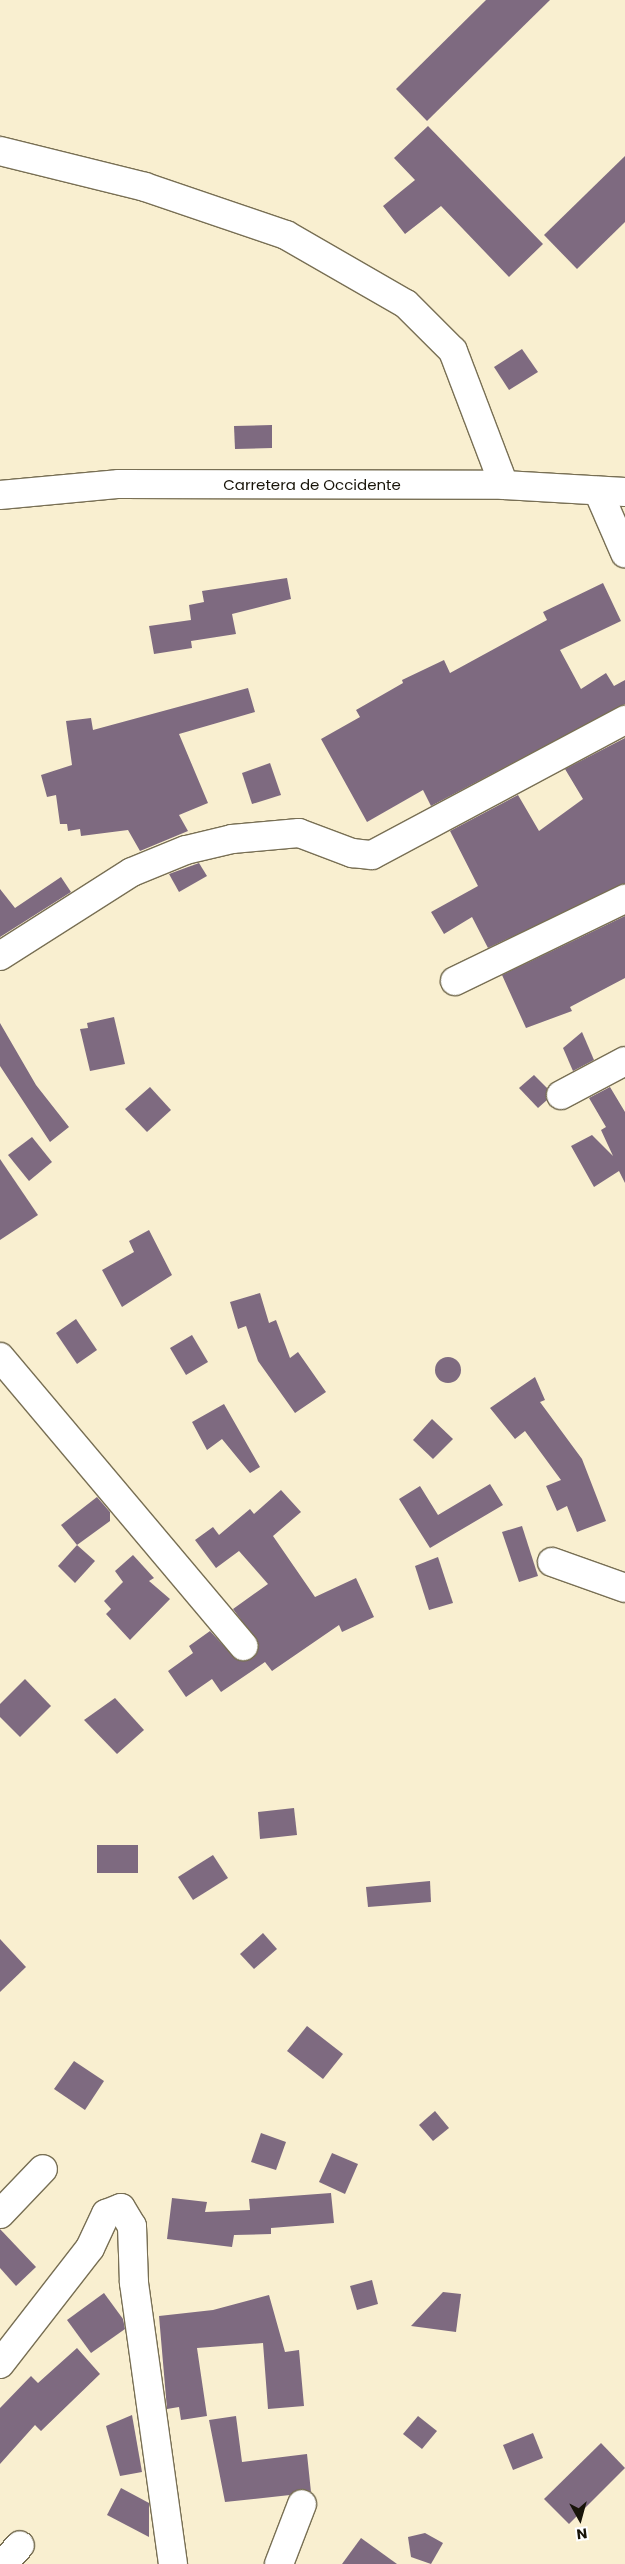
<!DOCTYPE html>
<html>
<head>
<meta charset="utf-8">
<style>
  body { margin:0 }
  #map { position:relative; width:625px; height:2564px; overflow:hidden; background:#f9efd0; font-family:Poppins,sans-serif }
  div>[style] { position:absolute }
  .building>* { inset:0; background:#7e6a80 }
  .round { border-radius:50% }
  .roads { filter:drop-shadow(1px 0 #786f54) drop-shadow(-1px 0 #786f54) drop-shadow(0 1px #786f54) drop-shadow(0 -1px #786f54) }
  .minor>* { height:28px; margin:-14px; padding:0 14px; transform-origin:14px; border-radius:14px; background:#fff }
  .major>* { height:28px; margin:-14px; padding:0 14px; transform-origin:14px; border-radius:14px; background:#fff }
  span { translate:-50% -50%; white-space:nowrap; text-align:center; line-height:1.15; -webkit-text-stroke:4.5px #fff; paint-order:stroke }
  .street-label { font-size:15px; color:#181409 }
  .north { position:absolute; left:555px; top:2494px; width:50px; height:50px; -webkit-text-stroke:4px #fff; paint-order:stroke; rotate:173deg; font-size:14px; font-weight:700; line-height:20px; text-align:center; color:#181409 }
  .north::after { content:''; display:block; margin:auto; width:18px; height:22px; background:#181409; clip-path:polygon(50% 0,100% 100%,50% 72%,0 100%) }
</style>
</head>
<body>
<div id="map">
  <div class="building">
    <div style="clip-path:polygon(486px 0,550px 0,427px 121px,396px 89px)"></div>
    <div style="clip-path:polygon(428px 126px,543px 244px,509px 277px,441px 206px,405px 234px,383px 206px,415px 180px,394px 158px)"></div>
    <div style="clip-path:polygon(625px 156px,625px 222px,577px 269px,544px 235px)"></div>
    <div style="clip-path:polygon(522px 349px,538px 372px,509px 390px,494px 367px)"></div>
    <div style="clip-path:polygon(272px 425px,272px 448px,235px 449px,234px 426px)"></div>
    <div style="clip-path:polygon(287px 578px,291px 599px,232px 614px,236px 634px,191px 641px,192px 648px,154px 654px,149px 626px,191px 620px,189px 605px,204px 602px,202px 591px)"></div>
    <div style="clip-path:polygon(603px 583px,621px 621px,560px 650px,581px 689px,606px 673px,614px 686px,625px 680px,625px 704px,431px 806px,423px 790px,367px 822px,321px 739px,360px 717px,356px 710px,403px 683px,402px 680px,444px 660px,450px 673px,547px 620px,543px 612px)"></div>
    <div style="clip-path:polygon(248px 688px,255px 712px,179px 734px,208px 803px,179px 815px,188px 831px,140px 851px,128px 830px,81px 836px,80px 829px,68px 831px,67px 824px,60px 824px,56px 795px,47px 797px,41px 775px,72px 765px,66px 721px,91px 718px,93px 730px)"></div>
    <div style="clip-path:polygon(625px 738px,625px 884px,488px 948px,472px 917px,444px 934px,431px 912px,478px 886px,450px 831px,518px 795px,539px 831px,583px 799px,565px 769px)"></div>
    <div style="clip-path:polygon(270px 763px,281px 795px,252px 804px,242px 773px)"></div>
    <div style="clip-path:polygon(199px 863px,207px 876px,179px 892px,169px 874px)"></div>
    <div style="clip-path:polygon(61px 877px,71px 892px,0 937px,0 889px,15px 908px)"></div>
    <div style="clip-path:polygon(625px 916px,625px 978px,570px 1007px,572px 1011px,526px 1028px,502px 975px)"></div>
    <div style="clip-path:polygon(114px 1017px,125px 1064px,90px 1071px,80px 1029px,88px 1028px,87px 1023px)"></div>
    <div style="clip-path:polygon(0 1023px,36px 1085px,69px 1127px,50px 1142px,0 1066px)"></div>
    <div style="clip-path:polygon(582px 1032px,594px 1060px,573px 1071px,563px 1048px)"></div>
    <div style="clip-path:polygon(534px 1075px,547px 1088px,547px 1100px,538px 1108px,519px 1088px)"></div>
    <div style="clip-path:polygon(150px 1087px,171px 1110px,147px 1132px,125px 1109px)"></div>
    <div style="clip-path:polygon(610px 1087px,625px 1112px,625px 1183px,619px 1171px,594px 1187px,571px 1146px,592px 1135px,613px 1156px,601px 1130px,606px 1127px,589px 1098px)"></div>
    <div style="clip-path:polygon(32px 1137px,52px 1162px,29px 1181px,8px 1155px)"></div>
    <div style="clip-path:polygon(0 1159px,38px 1215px,0 1240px)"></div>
    <div style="clip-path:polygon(149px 1230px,172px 1275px,122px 1307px,102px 1270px,134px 1252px,129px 1241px)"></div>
    <div style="clip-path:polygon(260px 1293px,269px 1323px,276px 1320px,290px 1358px,298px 1352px,326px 1392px,295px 1413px,258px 1361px,246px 1326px,238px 1329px,230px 1302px)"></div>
    <div style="clip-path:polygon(76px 1319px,97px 1350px,77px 1364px,56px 1333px)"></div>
    <div style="clip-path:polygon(192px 1335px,208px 1362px,186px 1375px,170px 1348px)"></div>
    <div class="round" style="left:435px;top:1357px;width:26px;height:26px"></div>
    <div style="clip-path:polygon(535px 1377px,545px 1400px,540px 1402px,582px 1459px,606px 1521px,577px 1532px,567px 1506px,557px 1511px,546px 1486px,561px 1480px,525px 1431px,515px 1439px,490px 1408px)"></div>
    <div style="clip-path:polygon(224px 1404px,260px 1467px,250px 1473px,222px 1439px,207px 1450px,192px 1422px)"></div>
    <div style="clip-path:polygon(432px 1419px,453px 1439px,433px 1459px,413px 1440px)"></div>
    <div style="clip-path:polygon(490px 1484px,503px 1505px,430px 1548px,399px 1499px,420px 1486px,438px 1515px)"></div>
    <div style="clip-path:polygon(281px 1490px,301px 1512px,273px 1536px,315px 1597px,356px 1578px,374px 1617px,342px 1632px,339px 1625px,272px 1671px,265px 1662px,221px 1692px,212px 1679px,186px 1697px,168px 1671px,193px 1653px,189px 1646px,210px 1631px,237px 1660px,253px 1658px,258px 1643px,233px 1609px,268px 1584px,239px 1551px,216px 1568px,195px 1540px,213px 1527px,219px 1535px,250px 1509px,254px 1514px)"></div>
    <div style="clip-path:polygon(97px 1497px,110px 1512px,110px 1521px,77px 1545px,61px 1525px)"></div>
    <div style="clip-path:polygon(522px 1526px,538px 1576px,519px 1582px,502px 1532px)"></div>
    <div style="clip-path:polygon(77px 1545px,95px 1561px,75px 1583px,58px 1566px)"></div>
    <div style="clip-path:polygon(133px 1555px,154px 1578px,149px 1581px,170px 1599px,130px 1640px,106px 1614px,111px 1609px,104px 1601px,123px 1582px,115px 1571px)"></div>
    <div style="clip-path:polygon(438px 1557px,453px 1603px,429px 1610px,415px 1566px)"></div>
    <div style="clip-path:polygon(25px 1679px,51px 1706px,20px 1737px,0 1717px,0 1704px)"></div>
    <div style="clip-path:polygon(115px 1698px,144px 1730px,117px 1754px,84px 1720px)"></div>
    <div style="clip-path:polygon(294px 1808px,297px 1835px,260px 1839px,258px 1812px)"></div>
    <div style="clip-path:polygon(97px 1845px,138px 1845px,138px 1873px,97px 1873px)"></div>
    <div style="clip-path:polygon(213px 1855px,228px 1878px,193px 1900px,178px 1877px)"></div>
    <div style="clip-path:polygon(430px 1881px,431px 1902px,368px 1907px,366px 1887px)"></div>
    <div style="clip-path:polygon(263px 1933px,277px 1949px,254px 1969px,240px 1954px)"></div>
    <div style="clip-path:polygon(0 1939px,26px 1967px,0 1992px)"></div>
    <div style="clip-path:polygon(307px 2026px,343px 2054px,323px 2079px,287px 2051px)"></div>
    <div style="clip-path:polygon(74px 2061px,104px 2081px,85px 2110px,54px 2089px)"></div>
    <div style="clip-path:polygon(435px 2111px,449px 2128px,433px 2141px,419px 2125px)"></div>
    <div style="clip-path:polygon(261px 2133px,286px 2142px,276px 2170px,251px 2162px)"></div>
    <div style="clip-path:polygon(332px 2153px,358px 2164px,345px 2194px,319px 2182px)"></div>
    <div style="clip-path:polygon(331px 2193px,334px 2223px,271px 2228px,271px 2234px,234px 2235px,232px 2247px,167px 2239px,172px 2198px,207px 2202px,205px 2212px,250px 2210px,249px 2199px)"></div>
    <div style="clip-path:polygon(0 2229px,36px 2267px,16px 2286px,0 2268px)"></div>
    <div style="clip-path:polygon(372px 2280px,378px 2304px,357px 2310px,350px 2286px)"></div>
    <div style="clip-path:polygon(443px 2292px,461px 2294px,456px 2332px,411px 2326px)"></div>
    <div style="clip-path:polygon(104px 2293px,123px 2319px,125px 2329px,91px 2353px,67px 2320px)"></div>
    <div style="clip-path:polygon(269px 2295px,285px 2352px,299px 2350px,304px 2406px,268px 2409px,263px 2343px,197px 2348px,207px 2416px,181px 2420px,179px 2407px,167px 2409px,159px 2316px,213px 2310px)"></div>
    <div style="clip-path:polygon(77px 2348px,100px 2374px,41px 2431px,35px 2425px,0 2464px,0 2408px,31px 2376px,38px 2383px)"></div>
    <div style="clip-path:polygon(132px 2415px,142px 2472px,120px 2476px,106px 2426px)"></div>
    <div style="clip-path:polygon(236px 2416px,242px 2462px,307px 2454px,311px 2492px,300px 2489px,290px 2495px,225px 2502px,209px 2420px)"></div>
    <div style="clip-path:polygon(418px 2416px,437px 2431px,422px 2449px,403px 2434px)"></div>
    <div style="clip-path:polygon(533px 2433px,543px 2458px,513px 2470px,503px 2445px)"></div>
    <div style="clip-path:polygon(601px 2443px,625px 2468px,569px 2524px,544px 2499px)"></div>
    <div style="clip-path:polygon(121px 2488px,149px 2503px,149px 2537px,107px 2515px)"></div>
    <div style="clip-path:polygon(425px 2533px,443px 2543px,431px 2564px,411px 2557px,408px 2537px)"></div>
    <div style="clip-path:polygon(361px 2538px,397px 2564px,342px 2564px)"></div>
  </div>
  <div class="roads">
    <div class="minor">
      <div style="left:0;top:151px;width:149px;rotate:13.9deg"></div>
      <div style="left:145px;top:187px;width:149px;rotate:18.8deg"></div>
      <div style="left:286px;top:235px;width:138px;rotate:29.9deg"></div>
      <div style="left:406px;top:304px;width:66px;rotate:45deg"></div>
      <div style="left:453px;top:351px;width:143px;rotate:69.2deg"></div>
      <div style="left:598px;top:491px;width:68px;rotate:66.5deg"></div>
      <div style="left:0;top:956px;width:156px;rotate:-32.5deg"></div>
      <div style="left:132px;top:872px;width:58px;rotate:-22.2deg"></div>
      <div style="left:186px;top:850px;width:47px;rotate:-13.4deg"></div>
      <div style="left:232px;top:839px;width:67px;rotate:-5.1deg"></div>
      <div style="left:299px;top:833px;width:57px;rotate:20.7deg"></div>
      <div style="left:352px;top:853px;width:20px;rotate:6deg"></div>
      <div style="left:372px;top:855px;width:287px;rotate:-28.1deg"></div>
      <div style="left:455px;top:981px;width:189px;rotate:-25.8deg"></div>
      <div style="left:561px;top:1095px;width:72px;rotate:-28deg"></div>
      <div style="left:0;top:1357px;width:378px;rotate:49.9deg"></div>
      <div style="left:552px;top:1562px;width:77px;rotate:19.6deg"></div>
      <div style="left:0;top:2214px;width:62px;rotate:-46.3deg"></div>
      <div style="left:0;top:2364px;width:147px;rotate:-52.2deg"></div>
      <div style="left:90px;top:2248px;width:38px;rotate:-65deg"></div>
      <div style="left:106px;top:2214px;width:16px;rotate:-22deg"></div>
      <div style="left:121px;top:2208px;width:21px;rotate:59deg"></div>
      <div style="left:132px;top:2226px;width:57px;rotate:88deg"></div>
      <div style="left:134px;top:2283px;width:284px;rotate:82.1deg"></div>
      <div style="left:3px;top:2564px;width:25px;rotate:-48deg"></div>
      <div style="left:279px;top:2564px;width:64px;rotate:-69deg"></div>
    </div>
    <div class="major">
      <div style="left:0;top:495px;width:120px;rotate:-5.3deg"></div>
      <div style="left:119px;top:484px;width:385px;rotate:0.1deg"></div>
      <div style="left:504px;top:485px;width:121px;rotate:3.3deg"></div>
    </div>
  </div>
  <div class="street-label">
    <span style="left:312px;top:485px">Carretera de Occidente</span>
  </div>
  <div class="north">N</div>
</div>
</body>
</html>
